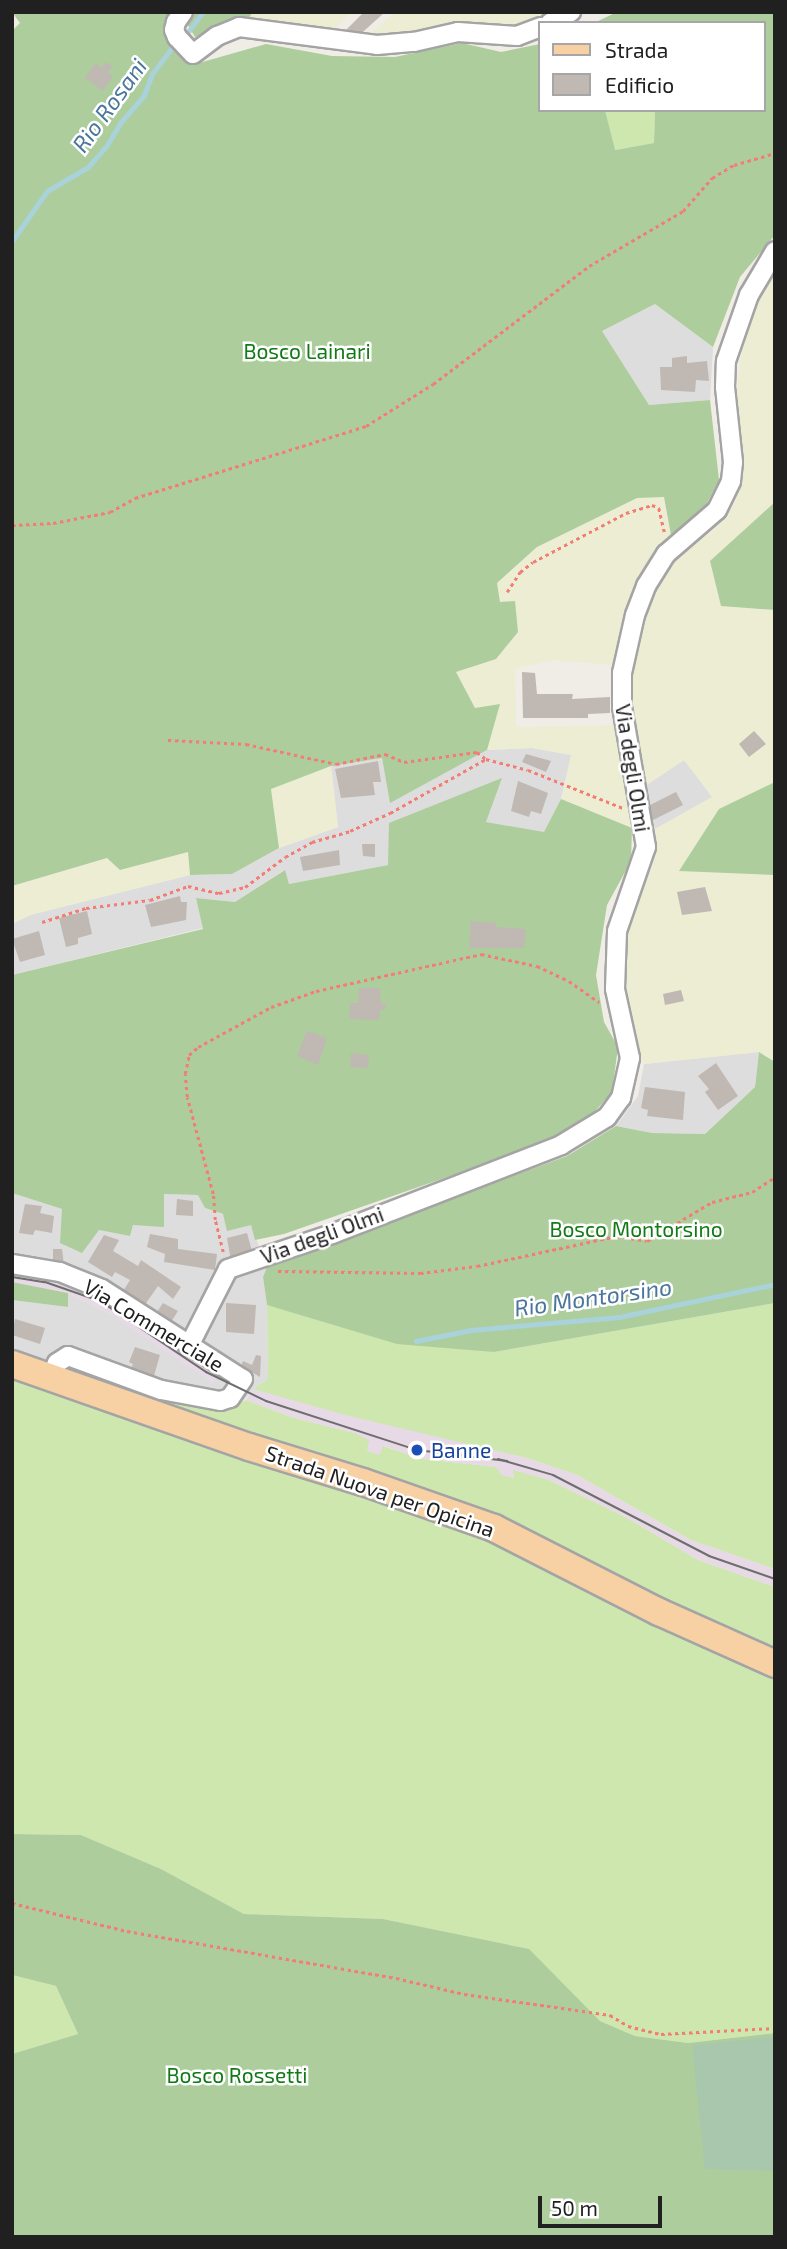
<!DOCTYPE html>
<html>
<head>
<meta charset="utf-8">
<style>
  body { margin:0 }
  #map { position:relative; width:787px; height:2249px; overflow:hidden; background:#f0ece6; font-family:"Exo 2",sans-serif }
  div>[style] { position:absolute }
  .residential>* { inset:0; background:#dedddd }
  .industrial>* { inset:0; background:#e8d9e6 }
  .farmland>* { inset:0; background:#ecedd3 }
  .grass>* { inset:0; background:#cde7af }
  .forest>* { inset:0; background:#adcd9d }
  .cemetery>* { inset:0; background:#a9c7ac }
  .stream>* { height:5px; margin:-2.5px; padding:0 2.5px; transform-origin:2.5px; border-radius:2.5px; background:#a9d2db }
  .building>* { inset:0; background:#c0b8b3 }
  .path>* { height:2.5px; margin-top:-1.25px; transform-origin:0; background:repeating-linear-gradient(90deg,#f37c74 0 3.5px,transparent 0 7px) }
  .roads { filter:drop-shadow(2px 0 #a4a4a4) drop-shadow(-2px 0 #a4a4a4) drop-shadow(0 2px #a4a4a4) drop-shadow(0 -2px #a4a4a4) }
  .street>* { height:18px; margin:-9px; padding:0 9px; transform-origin:9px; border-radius:9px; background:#fff }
  .primary>* { height:26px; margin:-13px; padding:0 13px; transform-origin:13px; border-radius:13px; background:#f7d0a4 }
  .tram>* { height:2px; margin:-1px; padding:0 1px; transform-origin:1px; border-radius:1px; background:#6e6e6e }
  .dots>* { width:19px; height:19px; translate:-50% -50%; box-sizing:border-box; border:4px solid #fff; border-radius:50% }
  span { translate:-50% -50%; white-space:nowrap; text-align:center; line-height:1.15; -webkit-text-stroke:5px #fff; paint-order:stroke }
  .park-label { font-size:21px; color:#117a16 }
  .street-label { font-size:21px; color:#202020 }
  .transit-label { font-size:21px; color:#164399 }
  .left { translate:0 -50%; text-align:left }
  .water-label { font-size:23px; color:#4a769c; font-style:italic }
  .frame { position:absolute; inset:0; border:14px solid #202020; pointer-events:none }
  .legend { position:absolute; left:538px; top:21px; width:228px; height:91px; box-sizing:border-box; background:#fff; border:2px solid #a6a6a6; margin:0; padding:9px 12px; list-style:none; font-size:21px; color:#202020 }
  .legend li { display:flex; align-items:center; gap:14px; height:35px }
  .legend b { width:35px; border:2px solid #a6a6a6 }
  .scale { position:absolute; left:538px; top:2196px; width:124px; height:32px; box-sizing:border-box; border:4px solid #202020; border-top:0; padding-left:9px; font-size:21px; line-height:24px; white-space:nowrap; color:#202020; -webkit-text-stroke:5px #fff; paint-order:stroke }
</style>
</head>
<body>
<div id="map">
  <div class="residential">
    <div style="clip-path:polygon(655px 304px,713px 347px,710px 400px,649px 405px,602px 331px)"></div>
    <div style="clip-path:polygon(532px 748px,572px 755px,561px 799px,544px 833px,486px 822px,501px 779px,388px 865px,289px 884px,284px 870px,235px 902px,196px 898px,203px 928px,12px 975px,12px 924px,30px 915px,190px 875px,232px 874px,279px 848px,338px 827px,331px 766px,382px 758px,390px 802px,487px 750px)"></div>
    <div style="clip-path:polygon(684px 760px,713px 797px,655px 829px,645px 786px)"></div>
    <div style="clip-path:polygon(759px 1052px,755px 1087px,705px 1134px,652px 1133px,616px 1126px,638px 1096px,644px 1064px)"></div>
    <div style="clip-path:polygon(12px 1193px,62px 1209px,99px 1230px,130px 1236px,133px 1225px,164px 1194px,199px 1195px,205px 1208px,251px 1225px,267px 1267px,263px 1277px,267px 1305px,268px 1379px,253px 1389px,241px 1404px,229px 1409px,198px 1407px,12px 1349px,12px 1300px,68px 1307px,68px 1293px,110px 1314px,101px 1295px,12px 1271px)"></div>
  </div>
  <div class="industrial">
    <div style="clip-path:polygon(12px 1271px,59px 1279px,101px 1295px,222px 1372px,213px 1383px,110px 1314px,68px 1293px,12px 1282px)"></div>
    <div style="clip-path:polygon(253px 1389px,527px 1458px,577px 1475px,691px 1540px,775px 1569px,775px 1587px,698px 1560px,627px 1518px,549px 1480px,514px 1471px,515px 1478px,500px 1475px,496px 1467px,423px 1459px,384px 1446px,381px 1456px,367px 1451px,354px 1433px,294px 1418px,246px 1400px)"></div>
  </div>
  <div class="farmland">
    <div style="clip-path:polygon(252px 12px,352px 12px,335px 28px,250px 17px)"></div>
    <div style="clip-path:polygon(390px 12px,552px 12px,523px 26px,502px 29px,465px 23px,442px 24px,409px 33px,369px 35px,392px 15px)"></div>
    <div style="clip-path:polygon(775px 269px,775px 502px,710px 562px,721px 606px,775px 610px,775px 782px,719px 809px,680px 870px,775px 875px,775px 1062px,759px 1052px,644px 1064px,633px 1034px,623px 982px,625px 944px,634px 906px,653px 867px,655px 829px,712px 797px,684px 760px,645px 786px,630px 679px,654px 591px,673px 561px,718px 527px,735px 503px,743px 475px,737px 388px,743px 342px,758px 298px)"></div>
    <div style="clip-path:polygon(664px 497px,671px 535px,654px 557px,629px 603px,614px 665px,553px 660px,515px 669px,516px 727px,615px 725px,623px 747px,632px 828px,561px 799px,571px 755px,532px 748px,487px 750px,500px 704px,475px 708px,456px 672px,496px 659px,515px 601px,500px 603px,497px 583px,537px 547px,637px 498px)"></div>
    <div style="clip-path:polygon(331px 766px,338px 827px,279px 848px,271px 789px)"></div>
    <div style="clip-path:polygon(188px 852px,190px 875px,30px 915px,12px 924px,12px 886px,107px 858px,121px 870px)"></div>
  </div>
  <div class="grass">
    <div style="clip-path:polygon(605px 110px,655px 110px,654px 143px,614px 150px)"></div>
    <div style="clip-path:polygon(775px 1303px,775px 1569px,691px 1540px,577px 1475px,527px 1458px,345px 1415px,253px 1389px,268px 1379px,267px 1305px,319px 1319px,494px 1352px)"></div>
    <div style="clip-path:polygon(66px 1367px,83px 1369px,150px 1395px,198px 1407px,229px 1409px,246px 1400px,294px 1418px,354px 1433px,369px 1440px,367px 1451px,380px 1455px,383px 1446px,423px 1459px,496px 1467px,501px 1475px,514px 1478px,513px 1470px,549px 1480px,627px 1518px,698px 1560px,775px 1587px,775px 1651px,740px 1638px,475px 1510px)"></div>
    <div style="clip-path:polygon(12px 1380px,74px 1395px,418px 1510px,503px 1543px,775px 1675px,775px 2033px,688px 2043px,635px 2036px,600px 2021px,528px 1949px,383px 1919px,244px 1914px,161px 1869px,81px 1835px,12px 1834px)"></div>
    <div style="clip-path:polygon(12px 1975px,56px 1986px,78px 2034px,12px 2054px)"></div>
  </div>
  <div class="forest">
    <div style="clip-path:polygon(12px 12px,171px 12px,165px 27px,173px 46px,192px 65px,266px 44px,332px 56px,395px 57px,462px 43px,501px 52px,540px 44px,540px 110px,605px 110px,615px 150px,654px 143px,655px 110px,764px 110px,764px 23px,594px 23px,617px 12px,775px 12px,775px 235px,740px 277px,713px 347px,655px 304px,602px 331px,649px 405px,710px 400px,719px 480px,705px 507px,671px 535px,664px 497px,637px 498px,537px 547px,497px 583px,500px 602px,515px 601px,518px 632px,496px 659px,456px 672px,475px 708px,500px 704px,487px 750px,390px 803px,382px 758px,331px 766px,271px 789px,279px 848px,232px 874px,190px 875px,188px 852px,120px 870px,107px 858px,12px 886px,12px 31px,20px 23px)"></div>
    <div style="clip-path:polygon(193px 12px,252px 12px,250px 17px,195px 37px,186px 22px)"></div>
    <div style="clip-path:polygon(775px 502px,775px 610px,721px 606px,710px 561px)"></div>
    <div style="clip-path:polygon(502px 778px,486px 822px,544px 832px,561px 799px,632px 828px,631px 861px,607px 905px,596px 975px,604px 1022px,618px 1047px,612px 1092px,590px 1117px,544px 1143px,284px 1234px,255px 1240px,251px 1225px,227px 1231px,223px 1214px,205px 1208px,198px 1195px,164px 1194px,164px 1227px,133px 1225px,130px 1236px,99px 1230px,82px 1253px,60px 1243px,62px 1209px,12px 1193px,12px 975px,203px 929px,196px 898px,235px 902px,285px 870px,289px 884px,388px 865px,389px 823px)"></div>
    <div style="clip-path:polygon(775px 782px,775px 875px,679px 871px,719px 809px)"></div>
    <div style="clip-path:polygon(759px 1052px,775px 1062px,775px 1303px,494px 1352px,397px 1344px,267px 1305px,263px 1277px,267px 1267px,567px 1156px,616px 1126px,652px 1133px,705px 1134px,755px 1087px)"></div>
    <div style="clip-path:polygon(12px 1282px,68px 1293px,68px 1307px,12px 1300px)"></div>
    <div style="clip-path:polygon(12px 1834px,81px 1835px,161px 1869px,244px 1914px,383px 1919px,529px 1949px,600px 2021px,635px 2036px,688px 2043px,775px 2033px,775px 2237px,12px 2237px,12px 2054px,78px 2034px,56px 1986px,12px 1975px)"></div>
  </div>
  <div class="cemetery">
    <div style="clip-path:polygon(775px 2037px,775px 2171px,705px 2169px,692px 2045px)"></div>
  </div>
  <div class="stream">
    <div style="left:184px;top:37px;width:31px;rotate:-53deg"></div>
    <div style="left:12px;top:241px;width:61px;rotate:-55deg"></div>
    <div style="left:47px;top:191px;width:48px;rotate:-30.3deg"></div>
    <div style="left:88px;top:167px;width:29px;rotate:-49deg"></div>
    <div style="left:107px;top:145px;width:26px;rotate:-59deg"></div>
    <div style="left:120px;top:123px;width:37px;rotate:-49deg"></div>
    <div style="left:144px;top:95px;width:22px;rotate:-69deg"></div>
    <div style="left:152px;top:74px;width:35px;rotate:-53deg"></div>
    <div style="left:416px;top:1341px;width:56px;rotate:-11.3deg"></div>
    <div style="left:471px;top:1330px;width:149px;rotate:-5deg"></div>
    <div style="left:619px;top:1317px;width:159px;rotate:-11.9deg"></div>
  </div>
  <div class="building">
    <div style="clip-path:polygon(364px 12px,385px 12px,355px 39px,341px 35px)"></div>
    <div style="clip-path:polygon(106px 62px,112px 66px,108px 73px,113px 76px,103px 91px,85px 78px,95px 63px,102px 68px)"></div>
    <div style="clip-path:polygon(687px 356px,687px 363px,707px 361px,709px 381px,696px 380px,695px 392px,661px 390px,660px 367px,672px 367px,672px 358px)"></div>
    <div style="clip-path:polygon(522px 672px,535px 673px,537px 694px,573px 694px,572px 699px,610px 697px,610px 713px,588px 714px,588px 718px,523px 718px)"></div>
    <div style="clip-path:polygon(754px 731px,766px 744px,749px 757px,739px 744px)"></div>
    <div style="clip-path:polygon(526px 754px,551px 761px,546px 772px,522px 762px)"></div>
    <div style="clip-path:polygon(378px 761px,381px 782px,373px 782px,375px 795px,341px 798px,335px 769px)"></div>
    <div style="clip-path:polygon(518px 781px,548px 793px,541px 814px,531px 811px,529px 817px,511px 811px)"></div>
    <div style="clip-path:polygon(676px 792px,683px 805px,653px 820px,648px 806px)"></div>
    <div style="clip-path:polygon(362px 844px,375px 844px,375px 857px,363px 856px)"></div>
    <div style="clip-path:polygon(339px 850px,340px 865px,303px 871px,300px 857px)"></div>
    <div style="clip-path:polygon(705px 887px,712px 911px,682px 915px,677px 892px)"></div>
    <div style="clip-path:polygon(180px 896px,181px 902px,187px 902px,186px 920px,151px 927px,145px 905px)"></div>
    <div style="clip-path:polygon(87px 911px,92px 934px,78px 938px,78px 944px,66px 947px,59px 918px)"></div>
    <div style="clip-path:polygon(471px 921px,496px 923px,496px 927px,526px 929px,524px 948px,469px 948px)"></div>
    <div style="clip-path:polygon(39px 931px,45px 955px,20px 962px,12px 939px)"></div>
    <div style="clip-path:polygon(359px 988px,380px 988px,381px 1004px,386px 1004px,385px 1009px,380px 1010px,379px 1020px,349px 1019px,350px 1003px,358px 1003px)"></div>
    <div style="clip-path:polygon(681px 990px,684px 1001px,665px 1005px,663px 994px)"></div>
    <div style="clip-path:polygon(307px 1031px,327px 1038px,318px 1065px,297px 1056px)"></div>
    <div style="clip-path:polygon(351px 1053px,369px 1055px,368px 1068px,350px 1067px)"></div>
    <div style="clip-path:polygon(716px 1063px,738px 1096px,718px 1110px,705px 1092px,709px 1089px,698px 1076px)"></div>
    <div style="clip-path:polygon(645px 1087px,685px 1092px,683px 1120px,647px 1116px,648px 1110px,641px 1108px)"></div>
    <div style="clip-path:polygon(177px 1199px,193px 1201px,193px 1216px,176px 1215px)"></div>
    <div style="clip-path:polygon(25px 1204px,42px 1206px,40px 1213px,54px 1216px,52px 1233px,35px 1230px,33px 1235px,19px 1233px)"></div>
    <div style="clip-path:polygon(247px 1233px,253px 1255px,231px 1261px,227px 1238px)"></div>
    <div style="clip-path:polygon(150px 1234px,178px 1239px,178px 1249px,217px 1254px,215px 1270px,164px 1262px,165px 1254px,147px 1247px)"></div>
    <div style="clip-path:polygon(104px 1235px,119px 1240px,113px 1251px,138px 1266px,141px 1260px,181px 1287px,173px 1299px,158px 1286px,144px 1306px,122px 1293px,130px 1280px,115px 1272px,112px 1277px,88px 1262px)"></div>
    <div style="clip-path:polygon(53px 1249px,62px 1249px,64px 1265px,53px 1263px)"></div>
    <div style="clip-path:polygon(163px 1303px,178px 1311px,169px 1325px,155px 1315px)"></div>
    <div style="clip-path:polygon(226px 1303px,256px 1305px,254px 1334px,226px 1332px)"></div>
    <div style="clip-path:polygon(15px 1319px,45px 1328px,40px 1344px,12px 1335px)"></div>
    <div style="clip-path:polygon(135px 1347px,160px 1355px,153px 1379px,130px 1371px,133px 1364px,129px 1362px)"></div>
    <div style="clip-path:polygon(256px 1355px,261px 1356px,260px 1377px,241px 1366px,243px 1361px,252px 1365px)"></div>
  </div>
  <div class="path">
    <div style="left:12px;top:525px;width:41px;rotate:-2.8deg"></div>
    <div style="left:53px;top:523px;width:58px;rotate:-10.9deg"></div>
    <div style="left:110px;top:512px;width:29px;rotate:-29deg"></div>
    <div style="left:135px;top:498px;width:242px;rotate:-17.3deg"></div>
    <div style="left:366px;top:426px;width:79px;rotate:-32.1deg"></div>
    <div style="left:433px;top:384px;width:196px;rotate:-37.1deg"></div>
    <div style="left:589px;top:266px;width:109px;rotate:-30.3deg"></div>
    <div style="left:683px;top:211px;width:44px;rotate:-48.7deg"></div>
    <div style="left:712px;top:178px;width:26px;rotate:-31deg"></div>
    <div style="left:734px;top:165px;width:43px;rotate:-16.3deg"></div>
    <div style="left:507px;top:592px;width:24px;rotate:-57deg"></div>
    <div style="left:520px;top:572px;width:16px;rotate:-38deg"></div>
    <div style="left:533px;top:562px;width:105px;rotate:-27.8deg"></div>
    <div style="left:626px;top:513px;width:27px;rotate:-17deg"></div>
    <div style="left:652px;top:505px;width:8px;rotate:23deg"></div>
    <div style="left:659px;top:508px;width:27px;rotate:77deg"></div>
    <div style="left:168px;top:740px;width:78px;rotate:2.9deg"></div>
    <div style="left:246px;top:744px;width:92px;rotate:12.5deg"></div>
    <div style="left:336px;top:764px;width:50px;rotate:-11.5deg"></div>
    <div style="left:385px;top:754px;width:21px;rotate:23deg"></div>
    <div style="left:404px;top:762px;width:74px;rotate:-7.8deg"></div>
    <div style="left:477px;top:752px;width:11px;rotate:38deg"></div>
    <div style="left:486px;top:759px;width:43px;rotate:14.7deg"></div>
    <div style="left:528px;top:770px;width:102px;rotate:21.8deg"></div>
    <div style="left:42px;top:922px;width:46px;rotate:-17.7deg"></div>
    <div style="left:86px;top:908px;width:64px;rotate:-7.1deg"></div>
    <div style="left:150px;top:900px;width:40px;rotate:-20.2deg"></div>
    <div style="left:188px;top:886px;width:32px;rotate:13deg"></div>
    <div style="left:219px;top:893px;width:27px;rotate:-13deg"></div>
    <div style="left:245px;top:887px;width:50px;rotate:-36.9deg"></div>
    <div style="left:285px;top:857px;width:31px;rotate:-29deg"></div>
    <div style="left:312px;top:842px;width:40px;rotate:-16deg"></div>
    <div style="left:350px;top:831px;width:44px;rotate:-24.2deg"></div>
    <div style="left:390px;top:813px;width:110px;rotate:-29.4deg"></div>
    <div style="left:223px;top:1252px;width:33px;rotate:-104deg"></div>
    <div style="left:215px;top:1220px;width:26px;rotate:-94deg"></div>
    <div style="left:213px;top:1194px;width:100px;rotate:-105deg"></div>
    <div style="left:187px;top:1097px;width:23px;rotate:-95deg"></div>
    <div style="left:185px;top:1074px;width:19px;rotate:-78deg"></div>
    <div style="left:189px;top:1055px;width:12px;rotate:-42deg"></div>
    <div style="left:198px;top:1047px;width:83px;rotate:-28.7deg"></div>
    <div style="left:271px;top:1007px;width:48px;rotate:-19.6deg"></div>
    <div style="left:316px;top:991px;width:169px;rotate:-12.6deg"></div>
    <div style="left:481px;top:954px;width:57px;rotate:12.1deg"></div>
    <div style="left:537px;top:966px;width:35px;rotate:25deg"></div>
    <div style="left:569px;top:981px;width:37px;rotate:35deg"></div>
    <div style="left:278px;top:1271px;width:142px;rotate:0.8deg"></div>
    <div style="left:420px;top:1273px;width:57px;rotate:-7deg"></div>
    <div style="left:477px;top:1266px;width:143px;rotate:-12.1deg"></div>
    <div style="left:617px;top:1236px;width:30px;rotate:9deg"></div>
    <div style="left:647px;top:1241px;width:76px;rotate:-31deg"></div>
    <div style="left:712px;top:1202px;width:41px;rotate:-14deg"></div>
    <div style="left:752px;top:1192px;width:27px;rotate:-33deg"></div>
    <div style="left:12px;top:1903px;width:118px;rotate:13.7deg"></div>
    <div style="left:127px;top:1931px;width:273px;rotate:9.9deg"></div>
    <div style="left:396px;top:1978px;width:70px;rotate:13.2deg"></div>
    <div style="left:464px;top:1994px;width:148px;rotate:8.2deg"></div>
    <div style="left:610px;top:2015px;width:21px;rotate:31deg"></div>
    <div style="left:628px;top:2026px;width:34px;rotate:14deg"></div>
    <div style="left:661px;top:2034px;width:114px;rotate:-3deg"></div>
  </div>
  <div class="roads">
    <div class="street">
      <div style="left:183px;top:12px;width:12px;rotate:125deg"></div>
      <div style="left:176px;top:22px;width:8px;rotate:104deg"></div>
      <div style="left:174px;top:30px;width:8px;rotate:67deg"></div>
      <div style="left:177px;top:37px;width:23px;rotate:47deg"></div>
      <div style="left:193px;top:54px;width:30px;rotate:-37deg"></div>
      <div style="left:217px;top:36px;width:24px;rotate:-22deg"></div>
      <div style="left:239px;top:27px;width:139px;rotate:7.4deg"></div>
      <div style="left:377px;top:45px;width:37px;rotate:-5deg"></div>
      <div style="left:414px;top:42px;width:45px;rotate:-12.8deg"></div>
      <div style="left:458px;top:32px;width:59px;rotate:3.9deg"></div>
      <div style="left:517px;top:36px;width:25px;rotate:-21deg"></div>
      <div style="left:550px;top:23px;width:24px;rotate:-28deg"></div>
      <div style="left:12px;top:1264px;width:49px;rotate:9.5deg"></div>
      <div style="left:60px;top:1272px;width:45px;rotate:22deg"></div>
      <div style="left:102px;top:1289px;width:167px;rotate:32.6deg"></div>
      <div style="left:243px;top:1379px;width:23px;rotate:124deg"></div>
      <div style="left:230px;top:1398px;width:10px;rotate:163deg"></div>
      <div style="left:220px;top:1401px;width:60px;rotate:-169.4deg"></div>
      <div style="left:161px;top:1390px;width:99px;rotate:-159.9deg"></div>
      <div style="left:68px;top:1356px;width:13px;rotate:148deg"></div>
      <div style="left:57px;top:1363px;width:14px;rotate:115deg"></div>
      <div style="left:189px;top:1346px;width:86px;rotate:-63.1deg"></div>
      <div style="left:228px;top:1269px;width:110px;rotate:-18.6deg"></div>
      <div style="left:332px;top:1234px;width:246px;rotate:-21.2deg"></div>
      <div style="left:561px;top:1145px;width:54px;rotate:-31.3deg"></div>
      <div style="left:607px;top:1117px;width:24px;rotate:-54deg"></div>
      <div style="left:621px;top:1098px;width:41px;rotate:-77.3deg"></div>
      <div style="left:630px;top:1058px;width:71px;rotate:-102.3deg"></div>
      <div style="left:615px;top:989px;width:58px;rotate:-88deg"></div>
      <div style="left:617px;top:931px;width:89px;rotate:-71deg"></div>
      <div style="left:646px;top:847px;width:142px;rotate:-99.7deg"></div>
      <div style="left:622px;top:707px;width:34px;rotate:-90deg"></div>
      <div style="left:622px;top:673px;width:59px;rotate:-77.4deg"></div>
      <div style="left:635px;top:615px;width:31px;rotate:-69deg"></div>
      <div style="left:646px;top:586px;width:38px;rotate:-58deg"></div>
      <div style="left:666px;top:554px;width:67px;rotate:-40.8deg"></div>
      <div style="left:717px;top:510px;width:32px;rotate:-64deg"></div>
      <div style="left:731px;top:481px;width:19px;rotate:-84deg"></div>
      <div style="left:733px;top:462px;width:75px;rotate:-96.1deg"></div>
      <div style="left:725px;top:387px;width:26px;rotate:-88deg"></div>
      <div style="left:726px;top:361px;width:70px;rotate:-70.8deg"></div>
      <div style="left:749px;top:295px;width:51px;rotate:-59.4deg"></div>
    </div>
    <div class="primary">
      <div style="left:12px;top:1364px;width:251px;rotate:19.3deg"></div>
      <div style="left:249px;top:1447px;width:119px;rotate:17.1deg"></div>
      <div style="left:363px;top:1482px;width:139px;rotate:19.3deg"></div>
      <div style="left:494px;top:1528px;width:185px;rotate:27deg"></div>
      <div style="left:659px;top:1612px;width:127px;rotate:24.1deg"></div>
    </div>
  </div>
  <div class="tram">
    <div style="left:12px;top:1277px;width:33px;rotate:9deg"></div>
    <div style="left:45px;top:1282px;width:58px;rotate:19.1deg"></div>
    <div style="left:100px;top:1301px;width:128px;rotate:33.8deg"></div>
    <div style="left:206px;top:1372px;width:67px;rotate:25.8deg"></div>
    <div style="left:266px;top:1401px;width:159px;rotate:18deg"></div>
    <div style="left:417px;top:1450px;width:91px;rotate:7deg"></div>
    <div style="left:498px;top:1459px;width:57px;rotate:16.2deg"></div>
    <div style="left:553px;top:1475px;width:176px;rotate:27.4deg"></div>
    <div style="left:709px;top:1556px;width:70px;rotate:19.2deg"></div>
  </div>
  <div class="dots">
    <div style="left:417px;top:1450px;background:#1a4fb4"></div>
  </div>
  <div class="park-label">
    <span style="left:307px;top:351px">Bosco Lainari</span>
    <span style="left:636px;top:1229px">Bosco Montorsino</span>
    <span style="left:237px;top:2075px">Bosco Rossetti</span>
  </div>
  <div class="street-label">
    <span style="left:633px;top:768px;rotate:81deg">Via degli Olmi</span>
    <span style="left:322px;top:1235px;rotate:-20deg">Via degli Olmi</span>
    <span style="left:154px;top:1325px;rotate:31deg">Via Commerciale</span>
    <span style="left:380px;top:1491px;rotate:19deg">Strada Nuova per Opicina</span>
  </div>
  <div class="transit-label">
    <span class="left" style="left:431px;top:1450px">Banne</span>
  </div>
  <div class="water-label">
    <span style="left:109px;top:105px;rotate:-54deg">Rio Rosani</span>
    <span style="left:593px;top:1297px;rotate:-8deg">Rio Montorsino</span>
  </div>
  <div class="frame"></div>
  <ul class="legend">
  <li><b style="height:9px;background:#f7d0a4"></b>Strada</li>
  <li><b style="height:19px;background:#c0b8b3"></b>Edificio</li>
  </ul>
  <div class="scale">50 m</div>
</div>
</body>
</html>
